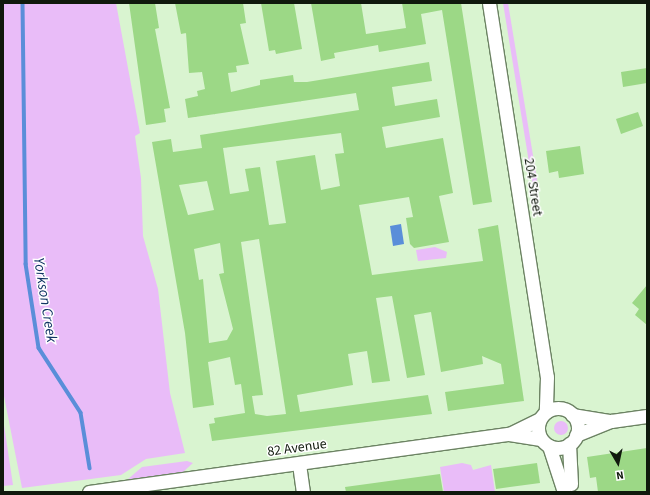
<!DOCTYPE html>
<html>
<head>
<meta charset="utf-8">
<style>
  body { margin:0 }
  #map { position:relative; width:650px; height:495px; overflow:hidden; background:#d9f4d0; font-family:"Source Sans 3",sans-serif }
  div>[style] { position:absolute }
  .green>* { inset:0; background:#e9bcf8 }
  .round { border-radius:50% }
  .water>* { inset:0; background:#5a8ed9 }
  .stream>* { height:3.5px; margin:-1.75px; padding:0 1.75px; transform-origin:1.75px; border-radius:1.75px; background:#5a8ed9 }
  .building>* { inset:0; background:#9cd886 }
  .roads { filter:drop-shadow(1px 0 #6c8363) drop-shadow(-1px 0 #6c8363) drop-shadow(0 1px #6c8363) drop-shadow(0 -1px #6c8363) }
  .minor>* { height:13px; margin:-6.5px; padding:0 6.5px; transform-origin:6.5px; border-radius:6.5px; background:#fff }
  .minor>.ring { margin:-6.5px; padding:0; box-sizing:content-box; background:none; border:13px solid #fff; border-radius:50% }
  span { translate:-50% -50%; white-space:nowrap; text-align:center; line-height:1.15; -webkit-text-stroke:3px #fff; paint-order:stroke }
  .street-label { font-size:14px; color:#10190d }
  .water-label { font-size:15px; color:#113464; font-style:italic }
  .frame { position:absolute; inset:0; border:4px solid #10190d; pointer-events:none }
  .north { position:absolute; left:598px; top:443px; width:40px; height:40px; -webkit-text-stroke:3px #fff; paint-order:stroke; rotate:171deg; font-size:11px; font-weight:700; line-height:16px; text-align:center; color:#10190d }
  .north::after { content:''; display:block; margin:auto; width:14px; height:18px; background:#10190d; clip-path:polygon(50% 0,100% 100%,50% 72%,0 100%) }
</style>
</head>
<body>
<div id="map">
  <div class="green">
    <div style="clip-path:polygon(3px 3px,116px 3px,140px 133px,135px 136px,141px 178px,143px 236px,158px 289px,170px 393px,185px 453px,146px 459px,121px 475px,22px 488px,3px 391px)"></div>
    <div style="clip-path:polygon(503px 3px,508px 3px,538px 186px,533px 187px)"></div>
    <div style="clip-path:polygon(435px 247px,447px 252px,446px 258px,418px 261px,416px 250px)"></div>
    <div style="clip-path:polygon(3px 418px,13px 485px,3px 486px)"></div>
    <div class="round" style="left:554px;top:421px;width:14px;height:14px"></div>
    <div style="clip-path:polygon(187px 461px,193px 463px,183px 472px,127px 480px,142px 467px)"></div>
    <div style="clip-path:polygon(462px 463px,471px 465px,473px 470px,491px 465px,495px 492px,444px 492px,440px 467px)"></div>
  </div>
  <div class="water">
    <div style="clip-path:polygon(401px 224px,404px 244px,393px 246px,390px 226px)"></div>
  </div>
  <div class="stream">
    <div style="left:23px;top:3px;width:261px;rotate:89.3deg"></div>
    <div style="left:26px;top:264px;width:85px;rotate:81.2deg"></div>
    <div style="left:39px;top:348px;width:77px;rotate:57.1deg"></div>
    <div style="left:81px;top:413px;width:56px;rotate:80.7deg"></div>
  </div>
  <div class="building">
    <div style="clip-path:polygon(129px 3px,155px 3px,159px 28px,155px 29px,170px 108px,164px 109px,166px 122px,146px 125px)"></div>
    <div style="clip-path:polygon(evenodd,175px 3px,243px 3px,246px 23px,240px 24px,249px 64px,236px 66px,237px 72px,228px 73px,231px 92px,260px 85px,260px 80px,293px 75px,294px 82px,307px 82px,429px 62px,432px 81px,392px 87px,395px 106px,437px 99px,440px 117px,382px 127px,386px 148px,443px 138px,453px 193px,439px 196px,449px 242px,414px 248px,410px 244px,406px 218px,413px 217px,409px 197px,359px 205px,372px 275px,483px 261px,478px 229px,498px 225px,524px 401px,448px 411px,445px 392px,504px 384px,501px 364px,482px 356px,483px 364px,441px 372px,431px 312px,414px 315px,425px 375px,407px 378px,392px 296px,376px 298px,390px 381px,372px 383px,367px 351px,348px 354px,353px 385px,297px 395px,300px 412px,428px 395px,432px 414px,212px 441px,209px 424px,215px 423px,214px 418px,245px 413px,241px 384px,235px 385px,230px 357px,208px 362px,214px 405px,193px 408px,185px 333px,152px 142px,171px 139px,173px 152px,202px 148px,200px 135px,359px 110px,356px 93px,188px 118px,185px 99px,198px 96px,197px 91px,205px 89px,202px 72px,189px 73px,186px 33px,181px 34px,175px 3px,341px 133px,344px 153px,335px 154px,340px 186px,321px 190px,315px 155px,276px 161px,286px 223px,269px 225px,260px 167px,245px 169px,249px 191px,230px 194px,223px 148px,341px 133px,175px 3px,207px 181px,214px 210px,188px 215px,179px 185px,207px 181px,175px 3px,259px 239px,286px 414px,267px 416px,255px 414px,252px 396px,263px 395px,241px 242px,259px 239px,175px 3px,220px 243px,224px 273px,219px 274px,233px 329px,227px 340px,209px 343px,203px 279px,199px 280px,194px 249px,220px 243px)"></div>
    <div style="clip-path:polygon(261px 3px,294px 3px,302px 49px,276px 54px,275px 50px,269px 51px)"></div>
    <div style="clip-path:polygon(311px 3px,361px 3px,366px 34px,406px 28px,402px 3px,461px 3px,492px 202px,473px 205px,442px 10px,421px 14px,426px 44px,379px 52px,378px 45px,334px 53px,335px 58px,321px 61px)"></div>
    <div style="clip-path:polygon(647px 68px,647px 83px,623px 87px,621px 72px)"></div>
    <div style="clip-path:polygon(638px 112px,643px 126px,621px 134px,616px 119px)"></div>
    <div style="clip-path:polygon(580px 146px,584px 174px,559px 178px,558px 171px,549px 173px,546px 151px)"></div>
    <div style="clip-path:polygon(647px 285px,647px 325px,635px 315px,639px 309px,632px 303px)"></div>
    <div style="clip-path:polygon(647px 448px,647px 492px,598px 492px,596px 477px,590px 478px,587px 457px)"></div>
    <div style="clip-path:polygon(537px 463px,540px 483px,496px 489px,493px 469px)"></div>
    <div style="clip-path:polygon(440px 474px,443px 492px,346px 492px,345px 487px)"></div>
  </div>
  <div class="roads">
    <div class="minor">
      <div style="left:489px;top:3px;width:378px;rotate:81.2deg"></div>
      <div style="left:547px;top:377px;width:35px;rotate:92deg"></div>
      <div class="ring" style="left:538px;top:408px;width:27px;height:27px"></div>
      <div style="left:572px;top:415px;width:39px;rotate:9deg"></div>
      <div style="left:509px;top:434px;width:32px;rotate:9deg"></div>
      <div style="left:576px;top:435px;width:38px;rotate:-22deg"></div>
      <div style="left:611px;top:421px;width:36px;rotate:-8deg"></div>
      <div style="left:569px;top:444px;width:40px;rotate:87.1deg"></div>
      <div style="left:549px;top:446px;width:48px;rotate:71.9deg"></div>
      <div style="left:299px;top:464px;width:28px;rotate:82deg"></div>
      <div style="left:89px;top:492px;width:424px;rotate:-7.9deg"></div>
      <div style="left:509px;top:434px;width:34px;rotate:-26deg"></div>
    </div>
  </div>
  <div class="street-label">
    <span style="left:533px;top:187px;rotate:81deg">204 Street</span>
    <span style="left:297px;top:448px;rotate:-8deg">82 Avenue</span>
  </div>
  <div class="water-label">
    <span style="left:45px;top:300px;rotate:81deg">Yorkson Creek</span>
  </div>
  <div class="frame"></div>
  <div class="north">N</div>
</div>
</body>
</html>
